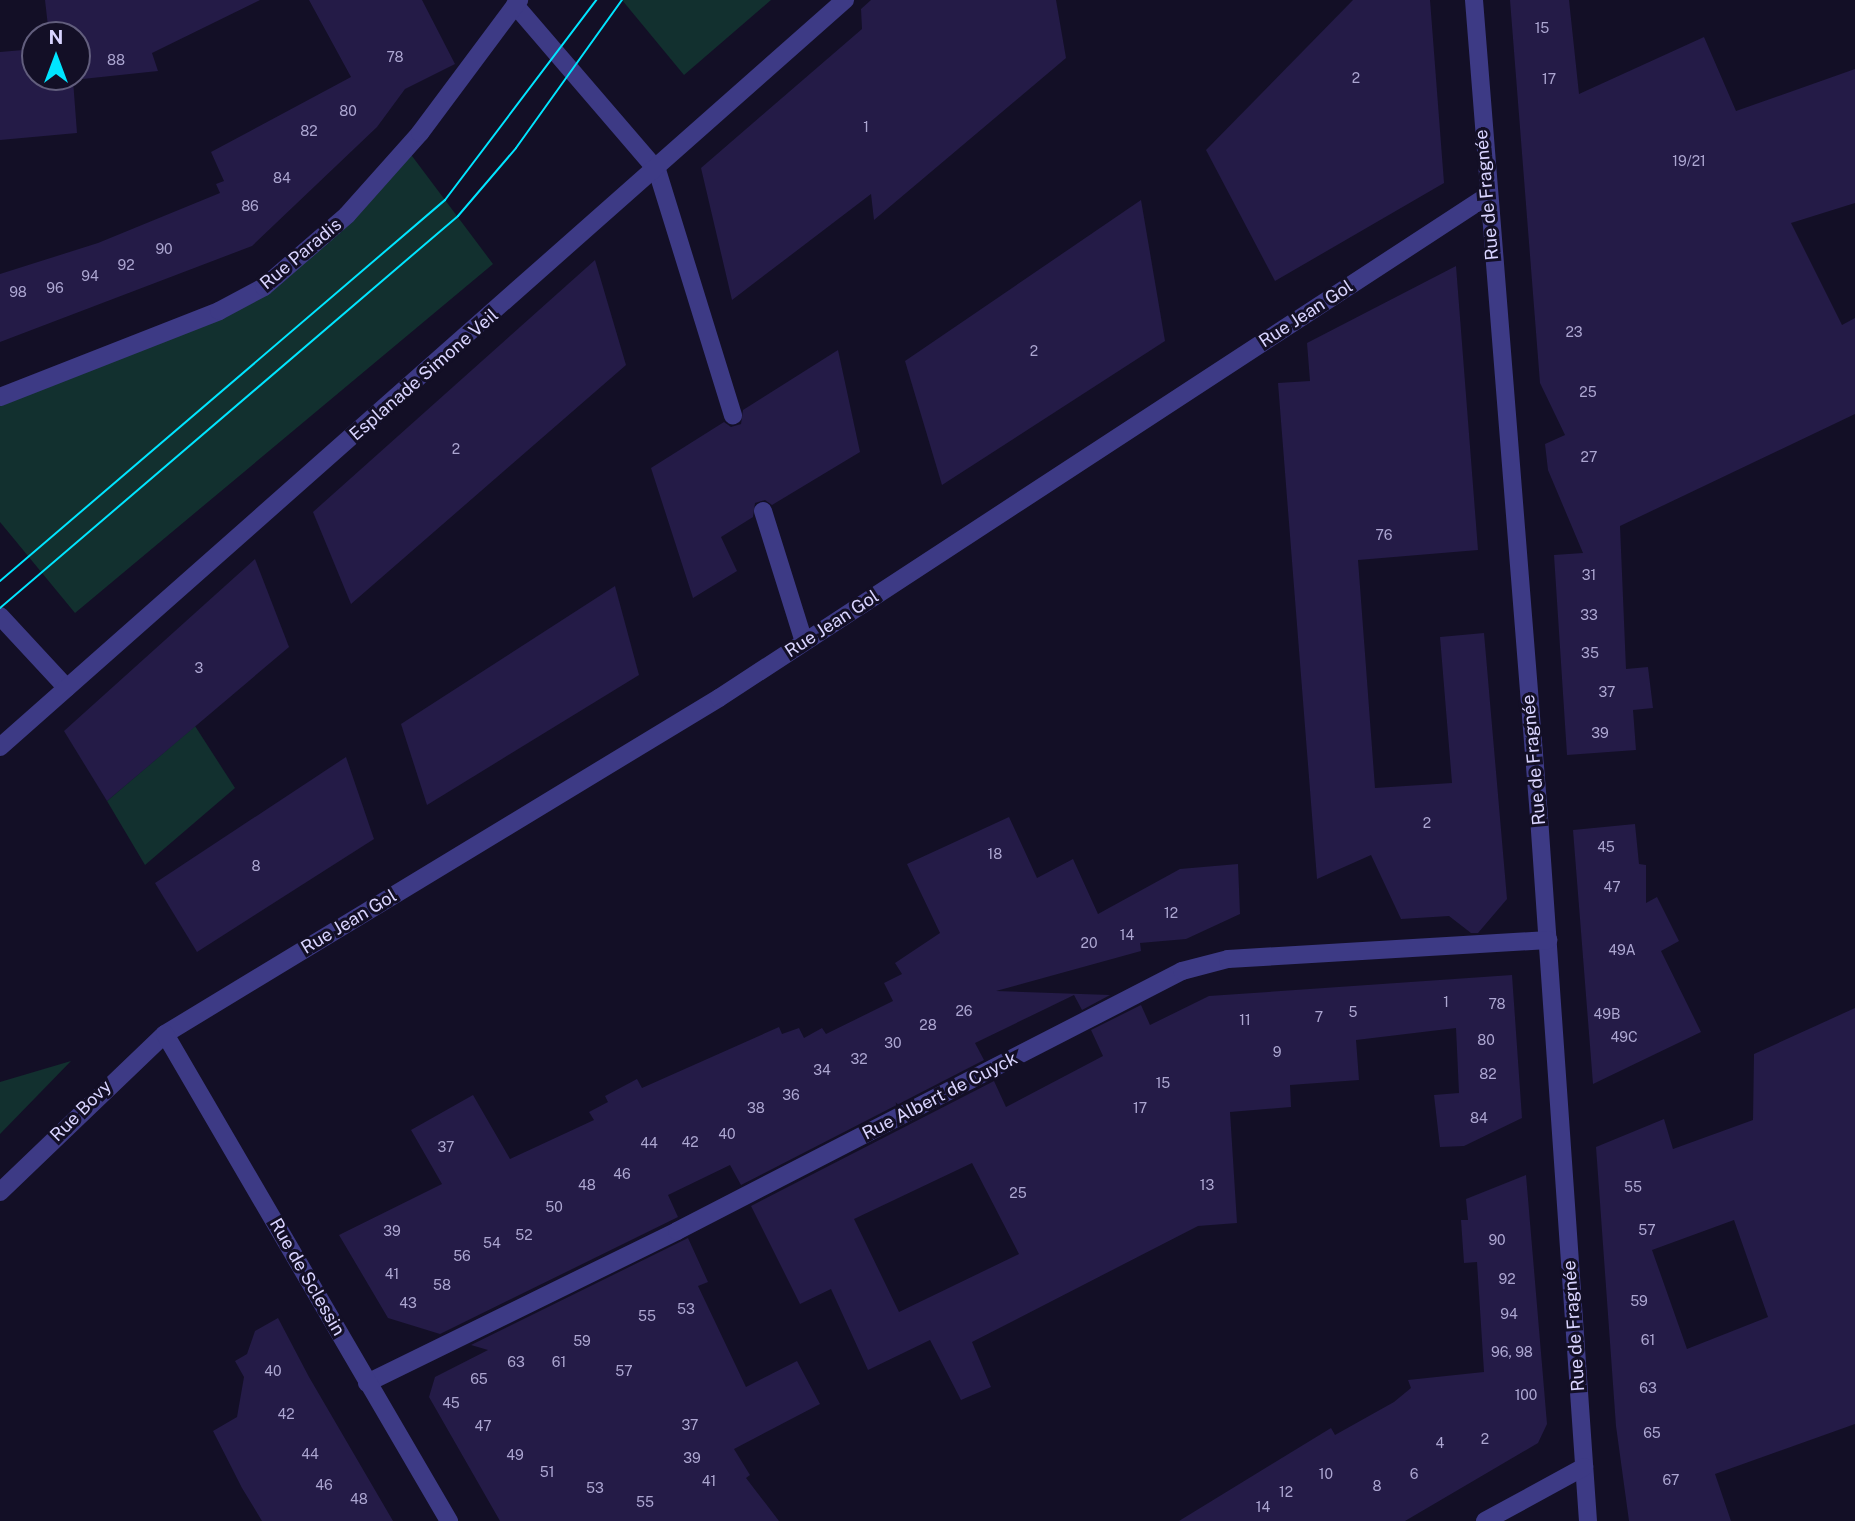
<!DOCTYPE html>
<html>
<head>
<meta charset="utf-8">
<style>
  body { margin:0 }
  #map { position:relative; width:1855px; height:1521px; overflow:hidden; background:#130f26; font-family:"Public Sans",sans-serif }
  div>[style] { position:absolute }
  .green>* { inset:0; background:#12302f }
  .building>* { inset:0; background:#241b47 }
  .pedestrian>* { height:18px; margin:-9px; padding:0 9px; transform-origin:9px; border-radius:9px; background:#3d3a85 }
  .minor>* { height:18px; margin:-9px; padding:0 9px; transform-origin:9px; border-radius:9px; background:#3d3a85 }
  .tertiary>* { height:18px; margin:-9px; padding:0 9px; transform-origin:9px; border-radius:9px; background:#3d3a85 }
  .tram>* { height:2px; margin:-1px; padding:0 1px; transform-origin:1px; border-radius:1px; background:#00e5ff }
  span { translate:-50% -50%; white-space:nowrap; text-align:center; line-height:1.15; -webkit-text-stroke:6px #130f26; paint-order:stroke }
  .number-label { font-size:14px; color:#aca6d1 }
  .number-label span { -webkit-text-stroke-width:0 }
  .street-label { font-size:18px; color:#d9d4ff }
  .north { position:absolute; left:21px; top:21px; width:70px; height:70px; box-sizing:border-box; background:#130f26; border:2px solid #625e7d; border-radius:50%; rotate:0deg; font-size:19px; font-weight:700; line-height:28px; text-align:center; color:#d9d4ff }
  .north::after { content:''; display:block; margin:auto; width:24px; height:32px; background:#00e5ff; clip-path:polygon(50% 0,100% 100%,50% 72%,0 100%) }
</style>
</head>
<body>
<div id="map">
  <div class="green">
    <div style="clip-path:polygon(622px 0,771px 0,684px 75px)"></div>
    <div style="clip-path:polygon(406px 148px,493px 264px,75px 613px,0 522px,0 397px,264px 287px)"></div>
    <div style="clip-path:polygon(195px 726px,235px 788px,145px 865px,107px 801px)"></div>
    <div style="clip-path:polygon(71px 1061px,0 1134px,0 1082px)"></div>
  </div>
  <div class="building">
    <div style="clip-path:polygon(45px 0,260px 0,152px 53px,158px 71px,73px 80px,77px 133px,0 140px,0 52px,35px 49px,35px 77px,77px 77px,77px 35px,49px 35px)"></div>
    <div style="clip-path:polygon(309px 0,422px 0,455px 64px,405px 89px,377px 127px,252px 246px,0 342px,0 274px,98px 243px,220px 193px,216px 184px,224px 181px,211px 152px,351px 77px)"></div>
    <div style="clip-path:polygon(871px 0,1056px 0,1066px 58px,874px 220px,871px 194px,732px 300px,701px 168px,862px 29px,861px 9px)"></div>
    <div style="clip-path:polygon(1353px 0,1430px 0,1444px 183px,1275px 281px,1206px 150px)"></div>
    <div style="clip-path:polygon(1510px 0,1569px 0,1579px 94px,1704px 37px,1736px 111px,1855px 69px,1855px 203px,1791px 223px,1842px 325px,1855px 318px,1855px 414px,1620px 526px,1626px 669px,1648px 667px,1653px 708px,1633px 710px,1636px 750px,1567px 755px,1554px 555px,1583px 553px,1548px 470px,1545px 444px,1565px 435px,1540px 383px)"></div>
    <div style="clip-path:polygon(1141px 200px,1165px 341px,942px 485px,905px 361px)"></div>
    <div style="clip-path:polygon(595px 260px,626px 365px,351px 604px,313px 512px)"></div>
    <div style="clip-path:polygon(1456px 266px,1478px 550px,1358px 560px,1375px 788px,1452px 783px,1440px 637px,1484px 633px,1507px 899px,1478px 933px,1471px 933px,1449px 916px,1401px 919px,1371px 855px,1317px 879px,1278px 383px,1310px 381px,1307px 343px)"></div>
    <div style="clip-path:polygon(838px 350px,860px 452px,772px 505px,765px 500px,755px 503px,753px 517px,721px 537px,737px 571px,693px 598px,651px 468px,724px 422px,731px 427px,741px 424px,743px 410px)"></div>
    <div style="clip-path:polygon(255px 559px,289px 647px,107px 801px,64px 731px)"></div>
    <div style="clip-path:polygon(615px 586px,639px 675px,427px 805px,401px 724px)"></div>
    <div style="clip-path:polygon(346px 757px,374px 839px,197px 952px,155px 883px)"></div>
    <div style="clip-path:polygon(1009px 817px,1037px 878px,1073px 859px,1098px 914px,1180px 869px,1238px 864px,1240px 914px,1186px 939px,1140px 943px,1141px 951px,996px 991px,1110px 995px,1082px 1010px,1074px 995px,975px 1043px,984px 1060px,741px 1185px,730px 1165px,668px 1195px,678px 1217px,440px 1334px,388px 1318px,339px 1235px,442px 1184px,411px 1130px,473px 1095px,510px 1159px,594px 1120px,589px 1112px,608px 1102px,605px 1096px,637px 1079px,642px 1088px,779px 1027px,782px 1034px,799px 1028px,804px 1038px,822px 1028px,826px 1034px,893px 1001px,884px 983px,902px 974px,895px 963px,940px 933px,907px 864px)"></div>
    <div style="clip-path:polygon(1635px 824px,1639px 864px,1646px 865px,1646px 903px,1657px 897px,1679px 941px,1661px 951px,1701px 1032px,1593px 1084px,1573px 830px)"></div>
    <div style="clip-path:polygon(evenodd,1512px 975px,1522px 1118px,1464px 1146px,1440px 1147px,1434px 1095px,1459px 1093px,1456px 1028px,1356px 1040px,1359px 1080px,1290px 1085px,1291px 1107px,1230px 1112px,1237px 1223px,1198px 1226px,972px 1342px,991px 1387px,961px 1400px,930px 1340px,868px 1370px,831px 1289px,800px 1304px,751px 1206px,994px 1081px,1006px 1107px,1103px 1056px,1091px 1030px,1141px 1005px,1150px 1025px,1209px 996px,1512px 975px,972px 1163px,1019px 1254px,899px 1312px,854px 1219px,972px 1163px)"></div>
    <div style="clip-path:polygon(evenodd,1855px 1008px,1855px 1424px,1715px 1474px,1731px 1521px,1629px 1521px,1616px 1426px,1596px 1147px,1664px 1119px,1673px 1149px,1753px 1120px,1754px 1054px,1855px 1008px,1734px 1220px,1768px 1317px,1687px 1349px,1652px 1250px,1734px 1220px)"></div>
    <div style="clip-path:polygon(1526px 1175px,1547px 1424px,1538px 1443px,1405px 1521px,1179px 1521px,1331px 1428px,1335px 1435px,1394px 1402px,1411px 1388px,1408px 1380px,1484px 1372px,1477px 1262px,1464px 1263px,1461px 1220px,1468px 1220px,1466px 1199px)"></div>
    <div style="clip-path:polygon(688px 1238px,708px 1282px,698px 1286px,746px 1387px,797px 1361px,820px 1404px,734px 1449px,750px 1475px,746px 1478px,779px 1521px,500px 1521px,429px 1397px,435px 1377px,488px 1350px,471px 1345px)"></div>
    <div style="clip-path:polygon(278px 1318px,309px 1377px,393px 1521px,262px 1521px,242px 1488px,213px 1431px,237px 1417px,244px 1377px,235px 1361px,247px 1354px,255px 1331px)"></div>
  </div>
  <div class="pedestrian">
    <div style="left:515px;top:5px;width:218px;rotate:49.3deg"></div>
    <div style="left:657px;top:170px;width:257px;rotate:72.8deg"></div>
    <div style="left:763px;top:511px;width:137px;rotate:72.6deg"></div>
    <div style="left:0;top:616px;width:98px;rotate:47.1deg"></div>
    <div style="left:0;top:747px;width:1128px;rotate:-41.48deg"></div>
  </div>
  <div class="minor">
    <div style="left:1474px;top:0;width:820px;rotate:85.45deg"></div>
    <div style="left:1539px;top:817px;width:706px;rotate:86.02deg"></div>
    <div style="left:0;top:397px;width:235px;rotate:-21.4deg"></div>
    <div style="left:219px;top:311px;width:51px;rotate:-28.1deg"></div>
    <div style="left:264px;top:287px;width:110px;rotate:-40.9deg"></div>
    <div style="left:347px;top:215px;width:110px;rotate:-48.3deg"></div>
    <div style="left:420px;top:133px;width:166px;rotate:-53.3deg"></div>
    <div style="left:0;top:1192px;width:228px;rotate:-43.8deg"></div>
    <div style="left:165px;top:1034px;width:648px;rotate:-31.24deg"></div>
    <div style="left:719px;top:698px;width:918px;rotate:-33.17deg"></div>
    <div style="left:367px;top:1383px;width:345px;rotate:-26.1deg"></div>
    <div style="left:677px;top:1231px;width:568px;rotate:-27.24deg"></div>
    <div style="left:1182px;top:971px;width:48px;rotate:-14.6deg"></div>
    <div style="left:1228px;top:959px;width:321px;rotate:-3.4deg"></div>
    <div style="left:1485px;top:1521px;width:113px;rotate:-28.6deg"></div>
  </div>
  <div class="tertiary">
    <div style="left:165px;top:1034px;width:564px;rotate:59.75deg"></div>
  </div>
  <div class="tram">
    <div style="left:0;top:581px;width:586px;rotate:-40.57deg"></div>
    <div style="left:445px;top:200px;width:251px;rotate:-52.9deg"></div>
    <div style="left:0;top:608px;width:603px;rotate:-40.56deg"></div>
    <div style="left:458px;top:216px;width:89px;rotate:-49.5deg"></div>
    <div style="left:516px;top:148px;width:182px;rotate:-54.4deg"></div>
  </div>
  <div class="number-label">
    <span style="left:1542px;top:28px">15</span>
    <span style="left:395px;top:57px">78</span>
    <span style="left:116px;top:60px">88</span>
    <span style="left:1356px;top:78px">2</span>
    <span style="left:1549px;top:79px">17</span>
    <span style="left:348px;top:111px">80</span>
    <span style="left:866px;top:127px">1</span>
    <span style="left:309px;top:131px">82</span>
    <span style="left:1689px;top:161px">19/21</span>
    <span style="left:282px;top:178px">84</span>
    <span style="left:250px;top:206px">86</span>
    <span style="left:164px;top:249px">90</span>
    <span style="left:126px;top:265px">92</span>
    <span style="left:90px;top:276px">94</span>
    <span style="left:55px;top:288px">96</span>
    <span style="left:18px;top:292px">98</span>
    <span style="left:1574px;top:332px">23</span>
    <span style="left:1034px;top:351px">2</span>
    <span style="left:1588px;top:392px">25</span>
    <span style="left:456px;top:449px">2</span>
    <span style="left:1589px;top:457px">27</span>
    <span style="left:1384px;top:535px">76</span>
    <span style="left:1589px;top:575px">31</span>
    <span style="left:1589px;top:615px">33</span>
    <span style="left:1590px;top:653px">35</span>
    <span style="left:199px;top:668px">3</span>
    <span style="left:1607px;top:692px">37</span>
    <span style="left:1600px;top:733px">39</span>
    <span style="left:1427px;top:823px">2</span>
    <span style="left:1606px;top:847px">45</span>
    <span style="left:995px;top:854px">18</span>
    <span style="left:256px;top:866px">8</span>
    <span style="left:1612px;top:887px">47</span>
    <span style="left:1171px;top:913px">12</span>
    <span style="left:1127px;top:935px">14</span>
    <span style="left:1089px;top:943px">20</span>
    <span style="left:1622px;top:950px">49A</span>
    <span style="left:1446px;top:1002px">1</span>
    <span style="left:1497px;top:1004px">78</span>
    <span style="left:964px;top:1011px">26</span>
    <span style="left:1353px;top:1012px">5</span>
    <span style="left:1607px;top:1014px">49B</span>
    <span style="left:1319px;top:1017px">7</span>
    <span style="left:1245px;top:1020px">11</span>
    <span style="left:928px;top:1025px">28</span>
    <span style="left:1624px;top:1037px">49C</span>
    <span style="left:1486px;top:1040px">80</span>
    <span style="left:893px;top:1043px">30</span>
    <span style="left:1277px;top:1052px">9</span>
    <span style="left:859px;top:1059px">32</span>
    <span style="left:822px;top:1070px">34</span>
    <span style="left:1488px;top:1074px">82</span>
    <span style="left:1163px;top:1083px">15</span>
    <span style="left:791px;top:1095px">36</span>
    <span style="left:756px;top:1108px">38</span>
    <span style="left:1140px;top:1108px">17</span>
    <span style="left:1479px;top:1118px">84</span>
    <span style="left:727px;top:1134px">40</span>
    <span style="left:690px;top:1142px">42</span>
    <span style="left:649px;top:1143px">44</span>
    <span style="left:446px;top:1147px">37</span>
    <span style="left:622px;top:1174px">46</span>
    <span style="left:587px;top:1185px">48</span>
    <span style="left:1207px;top:1185px">13</span>
    <span style="left:1633px;top:1187px">55</span>
    <span style="left:1018px;top:1193px">25</span>
    <span style="left:554px;top:1207px">50</span>
    <span style="left:1647px;top:1230px">57</span>
    <span style="left:392px;top:1231px">39</span>
    <span style="left:524px;top:1235px">52</span>
    <span style="left:1497px;top:1240px">90</span>
    <span style="left:492px;top:1243px">54</span>
    <span style="left:462px;top:1256px">56</span>
    <span style="left:392px;top:1274px">41</span>
    <span style="left:1507px;top:1279px">92</span>
    <span style="left:442px;top:1285px">58</span>
    <span style="left:1639px;top:1301px">59</span>
    <span style="left:408px;top:1303px">43</span>
    <span style="left:686px;top:1309px">53</span>
    <span style="left:1509px;top:1314px">94</span>
    <span style="left:647px;top:1316px">55</span>
    <span style="left:1648px;top:1340px">61</span>
    <span style="left:582px;top:1341px">59</span>
    <span style="left:1512px;top:1352px">96, 98</span>
    <span style="left:516px;top:1362px">63</span>
    <span style="left:559px;top:1362px">61</span>
    <span style="left:273px;top:1371px">40</span>
    <span style="left:624px;top:1371px">57</span>
    <span style="left:479px;top:1379px">65</span>
    <span style="left:1648px;top:1388px">63</span>
    <span style="left:1526px;top:1395px">100</span>
    <span style="left:451px;top:1403px">45</span>
    <span style="left:286px;top:1414px">42</span>
    <span style="left:690px;top:1425px">37</span>
    <span style="left:483px;top:1426px">47</span>
    <span style="left:1652px;top:1433px">65</span>
    <span style="left:1485px;top:1439px">2</span>
    <span style="left:1440px;top:1443px">4</span>
    <span style="left:310px;top:1454px">44</span>
    <span style="left:515px;top:1455px">49</span>
    <span style="left:692px;top:1458px">39</span>
    <span style="left:547px;top:1472px">51</span>
    <span style="left:1326px;top:1474px">10</span>
    <span style="left:1414px;top:1474px">6</span>
    <span style="left:1671px;top:1480px">67</span>
    <span style="left:709px;top:1481px">41</span>
    <span style="left:324px;top:1485px">46</span>
    <span style="left:1377px;top:1486px">8</span>
    <span style="left:595px;top:1488px">53</span>
    <span style="left:1286px;top:1492px">12</span>
    <span style="left:359px;top:1499px">48</span>
    <span style="left:645px;top:1502px">55</span>
    <span style="left:1263px;top:1507px">14</span>
  </div>
  <div class="street-label">
    <span style="left:1487px;top:195px;rotate:-95deg">Rue de Fragnée</span>
    <span style="left:301px;top:254px;rotate:-40deg">Rue Paradis</span>
    <span style="left:1306px;top:314px;rotate:-33deg">Rue Jean Gol</span>
    <span style="left:424px;top:375px;rotate:-41deg">Esplanade Simone Veil</span>
    <span style="left:832px;top:624px;rotate:-33deg">Rue Jean Gol</span>
    <span style="left:1534px;top:760px;rotate:-95deg">Rue de Fragnée</span>
    <span style="left:349px;top:922px;rotate:-31deg">Rue Jean Gol</span>
    <span style="left:940px;top:1096px;rotate:-27deg">Rue Albert de Cuyck</span>
    <span style="left:81px;top:1111px;rotate:-45deg">Rue Bovy</span>
    <span style="left:307px;top:1277px;rotate:60deg">Rue de Sclessin</span>
    <span style="left:1574px;top:1326px;rotate:-94deg">Rue de Fragnée</span>
  </div>
  <div class="north">N</div>
</div>
</body>
</html>
